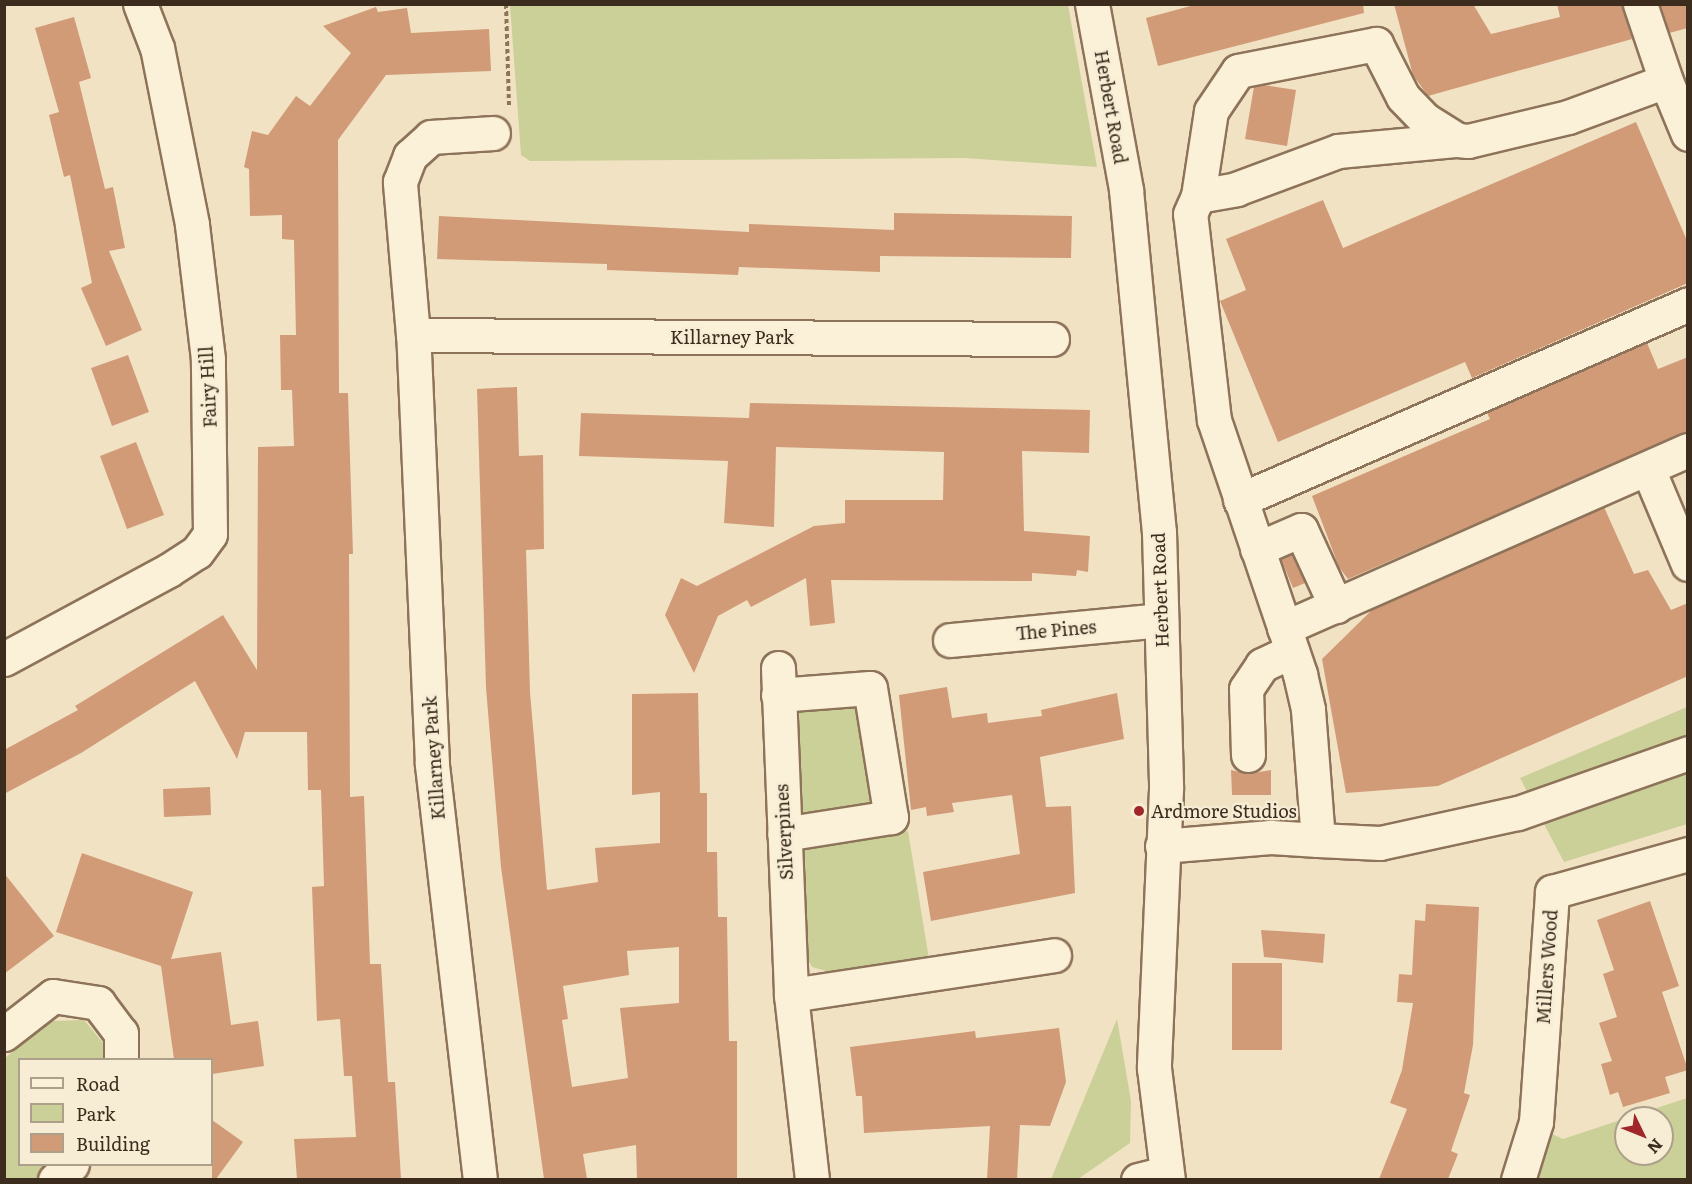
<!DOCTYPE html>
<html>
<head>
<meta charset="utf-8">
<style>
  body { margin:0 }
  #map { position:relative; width:1692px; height:1184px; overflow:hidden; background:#f1e2c4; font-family:Literata,serif }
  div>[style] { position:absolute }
  .green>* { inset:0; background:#cad097 }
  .building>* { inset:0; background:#d19b78 }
  .path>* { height:4px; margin-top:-2px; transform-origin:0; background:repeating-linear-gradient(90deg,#8d7359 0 4.5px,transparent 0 7.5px) }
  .roads { filter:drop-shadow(2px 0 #8d7359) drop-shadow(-2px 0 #8d7359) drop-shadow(0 2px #8d7359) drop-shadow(0 -2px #8d7359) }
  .minor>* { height:33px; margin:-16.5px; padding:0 16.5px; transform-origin:16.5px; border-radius:16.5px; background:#fbf0d8 }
  .dots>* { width:16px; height:16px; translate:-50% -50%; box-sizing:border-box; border:3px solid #f7edd4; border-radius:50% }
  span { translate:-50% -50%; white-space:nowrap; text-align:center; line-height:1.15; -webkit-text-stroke:4.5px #f7edd4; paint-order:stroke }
  .street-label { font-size:18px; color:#3c2c1e }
  .poi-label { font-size:18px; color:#3c2c1e }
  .left { translate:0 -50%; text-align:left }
  .frame { position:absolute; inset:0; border:6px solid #3c2c1e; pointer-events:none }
  .legend { position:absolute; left:18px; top:1058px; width:195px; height:108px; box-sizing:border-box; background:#f7edd4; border:2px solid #aca08b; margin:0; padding:8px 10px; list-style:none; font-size:18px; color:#3c2c1e }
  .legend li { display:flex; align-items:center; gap:12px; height:30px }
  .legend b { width:30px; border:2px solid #aca08b }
  .north { position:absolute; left:1614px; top:1106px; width:60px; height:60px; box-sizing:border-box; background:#f7edd4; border:2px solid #aca08b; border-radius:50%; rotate:133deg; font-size:16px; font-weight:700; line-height:24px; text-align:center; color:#3c2c1e }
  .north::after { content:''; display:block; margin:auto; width:21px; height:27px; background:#9f2629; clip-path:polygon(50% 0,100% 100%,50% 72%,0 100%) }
</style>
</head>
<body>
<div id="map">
  <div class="green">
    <div style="clip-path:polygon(510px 5px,1068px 5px,1097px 167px,964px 158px,530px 161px,521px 155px)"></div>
    <div style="clip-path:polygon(855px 698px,876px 814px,802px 825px,799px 708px)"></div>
    <div style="clip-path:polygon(1687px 707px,1687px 824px,1564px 862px,1520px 778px)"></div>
    <div style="clip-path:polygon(908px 831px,929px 959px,833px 973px,812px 967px,805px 955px,800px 842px)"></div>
    <div style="clip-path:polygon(1117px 1019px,1131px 1101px,1130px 1143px,1078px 1179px,1051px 1179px)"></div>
    <div style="clip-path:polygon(84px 1020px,104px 1044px,107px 1059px,20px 1060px,20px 1164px,55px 1165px,39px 1179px,5px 1180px,5px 1058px,51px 1021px)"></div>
    <div style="clip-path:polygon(evenodd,1687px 1098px,1687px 1179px,1535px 1180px,1550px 1133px,1563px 1139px,1687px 1098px,1626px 1118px,1662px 1118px,1662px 1154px,1626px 1154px,1626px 1118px)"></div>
  </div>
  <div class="building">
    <div style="clip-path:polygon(1198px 4px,1363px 4px,1364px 13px,1158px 66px,1146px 18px)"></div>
    <div style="clip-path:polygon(1394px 4px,1473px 4px,1491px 34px,1560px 17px,1557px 4px,1622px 4px,1632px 39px,1428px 96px,1413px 75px)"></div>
    <div style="clip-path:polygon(1660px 4px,1688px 4px,1688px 28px,1669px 33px)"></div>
    <div style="clip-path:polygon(376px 7px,378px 12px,407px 8px,411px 33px,489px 29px,491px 71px,386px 75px,338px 140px,339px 393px,348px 393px,353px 554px,349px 554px,350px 797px,364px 796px,370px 964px,381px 964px,388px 1082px,395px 1082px,401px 1179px,297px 1179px,294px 1139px,356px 1137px,352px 1076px,344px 1076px,340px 1019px,317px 1021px,312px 887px,324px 886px,321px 790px,308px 790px,307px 732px,245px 732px,237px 759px,195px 681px,81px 753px,4px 794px,4px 750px,78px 710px,75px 706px,223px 615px,257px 670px,258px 447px,294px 446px,292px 390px,281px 390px,280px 335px,296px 335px,294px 240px,282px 239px,282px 215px,250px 216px,249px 169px,244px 167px,252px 131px,268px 135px,296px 96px,310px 106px,351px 53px,323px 26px)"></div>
    <div style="clip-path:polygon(74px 17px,91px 78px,79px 82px,105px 189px,113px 187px,125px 248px,109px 251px,142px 330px,106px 346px,81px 288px,92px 283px,70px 175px,64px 177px,49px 115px,59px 112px,35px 28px)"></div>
    <div style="clip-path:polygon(1264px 85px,1296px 90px,1287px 146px,1245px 139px,1254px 87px)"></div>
    <div style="clip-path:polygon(1636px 122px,1688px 243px,1688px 283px,1472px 378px,1465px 362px,1278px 442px,1220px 301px,1246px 290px,1226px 239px,1323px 200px,1343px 248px)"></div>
    <div style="clip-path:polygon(894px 213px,1072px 216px,1071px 258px,880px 256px,880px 272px,739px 267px,738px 275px,607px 270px,607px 264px,437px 259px,439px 216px,749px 232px,749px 224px,894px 230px)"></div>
    <div style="clip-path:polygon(1647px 343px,1658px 369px,1688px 357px,1688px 432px,1348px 579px,1339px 567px,1312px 496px,1490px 419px,1487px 413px)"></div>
    <div style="clip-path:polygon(128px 355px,149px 412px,112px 426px,91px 368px)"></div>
    <div style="clip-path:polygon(evenodd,517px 387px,519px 456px,543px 455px,544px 549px,526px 550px,530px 692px,547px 890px,598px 882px,595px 848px,660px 843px,660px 792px,632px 795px,632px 694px,698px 693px,700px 793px,707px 793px,707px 852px,717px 852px,718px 917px,727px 917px,729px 1041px,737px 1041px,737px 1179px,637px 1179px,636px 1145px,583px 1154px,587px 1179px,544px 1179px,501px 867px,486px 688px,477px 389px,517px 387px,679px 947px,679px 1003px,620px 1008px,628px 1078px,572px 1087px,562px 1020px,568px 1019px,563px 986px,629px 975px,627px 951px,679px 947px)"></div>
    <div style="clip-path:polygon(750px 403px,1090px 410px,1089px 453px,1022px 451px,1024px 531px,1090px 536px,1088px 572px,1077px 570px,1076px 576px,1032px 573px,1032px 581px,831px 580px,835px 623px,810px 626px,806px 578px,751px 607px,747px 600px,718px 616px,694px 673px,665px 615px,681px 578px,697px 586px,814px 526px,845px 523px,845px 500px,943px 500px,944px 452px,776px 447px,774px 527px,724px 523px,728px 461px,579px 456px,581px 413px,749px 418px)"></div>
    <div style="clip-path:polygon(136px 442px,164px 515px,127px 529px,100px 456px)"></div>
    <div style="clip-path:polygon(1604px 507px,1634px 574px,1648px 570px,1671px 610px,1688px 603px,1688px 676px,1438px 786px,1346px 793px,1322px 659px,1373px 609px)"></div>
    <div style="clip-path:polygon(1292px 554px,1305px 583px,1293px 588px,1281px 559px)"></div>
    <div style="clip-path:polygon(947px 687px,952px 718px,987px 713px,988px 723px,1042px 716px,1041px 710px,1117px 693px,1124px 739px,1040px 757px,1046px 807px,1071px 806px,1075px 893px,931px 921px,923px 872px,1020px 854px,1012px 795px,952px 803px,954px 812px,927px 816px,926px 807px,911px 810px,899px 695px)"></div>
    <div style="clip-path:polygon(1231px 770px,1248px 774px,1271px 770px,1271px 795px,1232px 795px)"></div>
    <div style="clip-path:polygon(210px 787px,211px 815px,164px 817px,163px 789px)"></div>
    <div style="clip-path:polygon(82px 853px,193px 892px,171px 959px,221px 952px,231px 1025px,258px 1021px,264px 1066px,212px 1074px,212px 1059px,174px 1059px,161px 966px,56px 932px)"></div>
    <div style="clip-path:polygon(4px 873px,54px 936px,4px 974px)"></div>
    <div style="clip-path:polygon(1650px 901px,1679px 986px,1662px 992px,1688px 1070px,1665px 1077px,1670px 1093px,1623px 1107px,1618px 1092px,1610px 1095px,1601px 1064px,1612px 1061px,1599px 1023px,1617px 1017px,1603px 974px,1614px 970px,1597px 920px)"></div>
    <div style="clip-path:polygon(1426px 904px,1479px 907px,1473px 1045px,1464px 1093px,1470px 1095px,1451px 1151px,1458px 1154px,1448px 1179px,1379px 1179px,1407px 1109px,1390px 1103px,1402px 1070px,1413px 1003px,1397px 1002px,1399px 974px,1412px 975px,1415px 920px,1425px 921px)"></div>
    <div style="clip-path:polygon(1261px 930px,1325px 934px,1323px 963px,1264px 957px)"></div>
    <div style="clip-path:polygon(1232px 963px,1282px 963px,1282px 1050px,1232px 1050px)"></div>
    <div style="clip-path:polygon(1059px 1028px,1066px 1082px,1050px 1126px,1020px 1125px,1017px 1179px,987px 1179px,990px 1126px,864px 1133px,862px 1096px,856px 1096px,850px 1047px,975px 1031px,976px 1038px)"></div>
    <div style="clip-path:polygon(212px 1120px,243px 1142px,216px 1179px,212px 1179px)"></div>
  </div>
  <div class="path">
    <div style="left:506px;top:4px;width:101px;rotate:88.3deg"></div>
  </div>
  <div class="roads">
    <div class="minor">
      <div style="left:1092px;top:4px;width:189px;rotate:79.6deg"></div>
      <div style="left:1126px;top:190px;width:344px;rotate:84.5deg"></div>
      <div style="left:1159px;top:532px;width:257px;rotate:88.4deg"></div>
      <div style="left:1166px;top:789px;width:279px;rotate:92.5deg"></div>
      <div style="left:1154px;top:1068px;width:113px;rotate:82.9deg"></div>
      <div style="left:1640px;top:4px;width:81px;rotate:71.3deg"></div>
      <div style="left:1198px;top:196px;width:39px;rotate:-10deg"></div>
      <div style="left:1236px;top:189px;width:109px;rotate:-20.4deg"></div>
      <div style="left:1338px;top:151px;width:120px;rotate:-5.3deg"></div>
      <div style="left:413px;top:335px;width:639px;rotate:0.36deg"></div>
      <div style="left:1648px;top:469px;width:103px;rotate:67.2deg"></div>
      <div style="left:1240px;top:500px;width:489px;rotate:-23.6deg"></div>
      <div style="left:1257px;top:549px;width:48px;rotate:-23.4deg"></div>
      <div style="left:1301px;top:530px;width:84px;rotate:65.3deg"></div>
      <div style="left:1284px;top:628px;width:441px;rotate:-23.8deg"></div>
      <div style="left:950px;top:640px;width:212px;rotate:-5.4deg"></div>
      <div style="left:4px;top:659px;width:187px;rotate:-28.3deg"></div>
      <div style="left:169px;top:570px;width:33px;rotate:-33deg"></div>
      <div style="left:197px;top:552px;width:22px;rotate:-54deg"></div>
      <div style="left:210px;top:534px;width:175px;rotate:-90.7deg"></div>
      <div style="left:208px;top:359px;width:136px;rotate:-96.8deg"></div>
      <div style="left:192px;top:224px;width:179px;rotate:-101.2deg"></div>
      <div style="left:157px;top:48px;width:47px;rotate:-111.1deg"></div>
      <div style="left:778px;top:668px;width:327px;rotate:87.7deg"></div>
      <div style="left:791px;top:995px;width:186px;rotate:83.5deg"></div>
      <div style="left:778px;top:695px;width:92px;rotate:-4.4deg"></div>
      <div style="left:870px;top:688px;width:131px;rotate:80.8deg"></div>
      <div style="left:891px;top:817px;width:108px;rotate:171deg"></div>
      <div style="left:1248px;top:755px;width:66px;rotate:-91.7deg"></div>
      <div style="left:1246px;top:689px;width:29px;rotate:-56deg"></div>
      <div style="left:1262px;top:665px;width:33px;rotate:-25deg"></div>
      <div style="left:1318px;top:840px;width:62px;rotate:2.8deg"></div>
      <div style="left:1380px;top:843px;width:141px;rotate:-12.3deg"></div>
      <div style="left:1518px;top:813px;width:180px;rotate:-19.4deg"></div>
      <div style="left:1162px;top:846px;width:109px;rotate:-4.7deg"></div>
      <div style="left:1271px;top:837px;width:47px;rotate:3.7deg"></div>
      <div style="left:1318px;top:840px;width:131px;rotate:-94.4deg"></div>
      <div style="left:1308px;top:709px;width:36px;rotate:-103deg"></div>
      <div style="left:1300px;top:674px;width:268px;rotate:-108.7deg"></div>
      <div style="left:1214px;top:420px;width:207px;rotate:-96.6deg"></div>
      <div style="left:1190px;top:214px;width:20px;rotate:-66deg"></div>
      <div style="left:1198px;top:196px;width:86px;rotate:-81.3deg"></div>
      <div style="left:1211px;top:111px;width:48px;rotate:-56deg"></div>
      <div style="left:1238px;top:71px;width:141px;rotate:-11.1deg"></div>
      <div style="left:1376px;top:44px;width:59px;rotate:63deg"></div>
      <div style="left:1403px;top:97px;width:30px;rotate:46deg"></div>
      <div style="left:1424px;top:119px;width:39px;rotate:32deg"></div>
      <div style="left:1457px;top:140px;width:11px;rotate:5deg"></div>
      <div style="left:1468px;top:141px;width:103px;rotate:-13.5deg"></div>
      <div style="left:1568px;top:117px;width:104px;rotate:-20.2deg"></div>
      <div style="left:1666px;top:81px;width:57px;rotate:67.5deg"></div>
      <div style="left:791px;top:995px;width:266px;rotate:-8.6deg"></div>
      <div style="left:4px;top:1034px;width:62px;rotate:-37.8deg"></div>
      <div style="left:53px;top:996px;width:46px;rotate:8.8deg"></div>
      <div style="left:98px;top:1003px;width:38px;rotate:53deg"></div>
      <div style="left:121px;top:1033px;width:27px;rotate:90deg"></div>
      <div style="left:55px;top:1180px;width:23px;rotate:-43deg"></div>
      <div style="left:480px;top:1180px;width:419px;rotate:-96.6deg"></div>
      <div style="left:432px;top:764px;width:429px;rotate:-92.5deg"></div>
      <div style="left:413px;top:335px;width:154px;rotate:-94.9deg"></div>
      <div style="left:400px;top:182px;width:28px;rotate:-69deg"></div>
      <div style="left:410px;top:156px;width:28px;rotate:-42deg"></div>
      <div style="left:431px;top:137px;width:62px;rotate:-3.7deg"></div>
      <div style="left:1138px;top:1180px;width:29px;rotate:-14deg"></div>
      <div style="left:1518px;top:1180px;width:61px;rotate:-72.8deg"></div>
      <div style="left:1536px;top:1122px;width:231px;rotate:-86deg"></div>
      <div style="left:1552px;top:892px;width:141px;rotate:-15.6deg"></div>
    </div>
  </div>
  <div class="dots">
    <div style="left:1139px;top:811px;background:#9f2629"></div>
  </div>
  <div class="street-label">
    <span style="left:1111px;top:107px;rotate:80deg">Herbert Road</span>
    <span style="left:732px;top:337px">Killarney Park</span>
    <span style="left:208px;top:387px;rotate:-93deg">Fairy Hill</span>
    <span style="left:1160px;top:590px;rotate:-92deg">Herbert Road</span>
    <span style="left:1056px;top:630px;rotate:-5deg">The Pines</span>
    <span style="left:434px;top:758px;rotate:-94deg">Killarney Park</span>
    <span style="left:784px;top:832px;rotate:-93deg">Silverpines</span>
    <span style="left:1547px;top:967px;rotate:-86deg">Millers Wood</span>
  </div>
  <div class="poi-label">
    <span class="left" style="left:1151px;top:811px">Ardmore Studios</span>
  </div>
  <div class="frame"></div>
  <ul class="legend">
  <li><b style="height:8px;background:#fbf0d8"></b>Road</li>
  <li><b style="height:16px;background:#cad097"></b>Park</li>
  <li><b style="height:16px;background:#d19b78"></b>Building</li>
  </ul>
  <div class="north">N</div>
</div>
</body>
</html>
